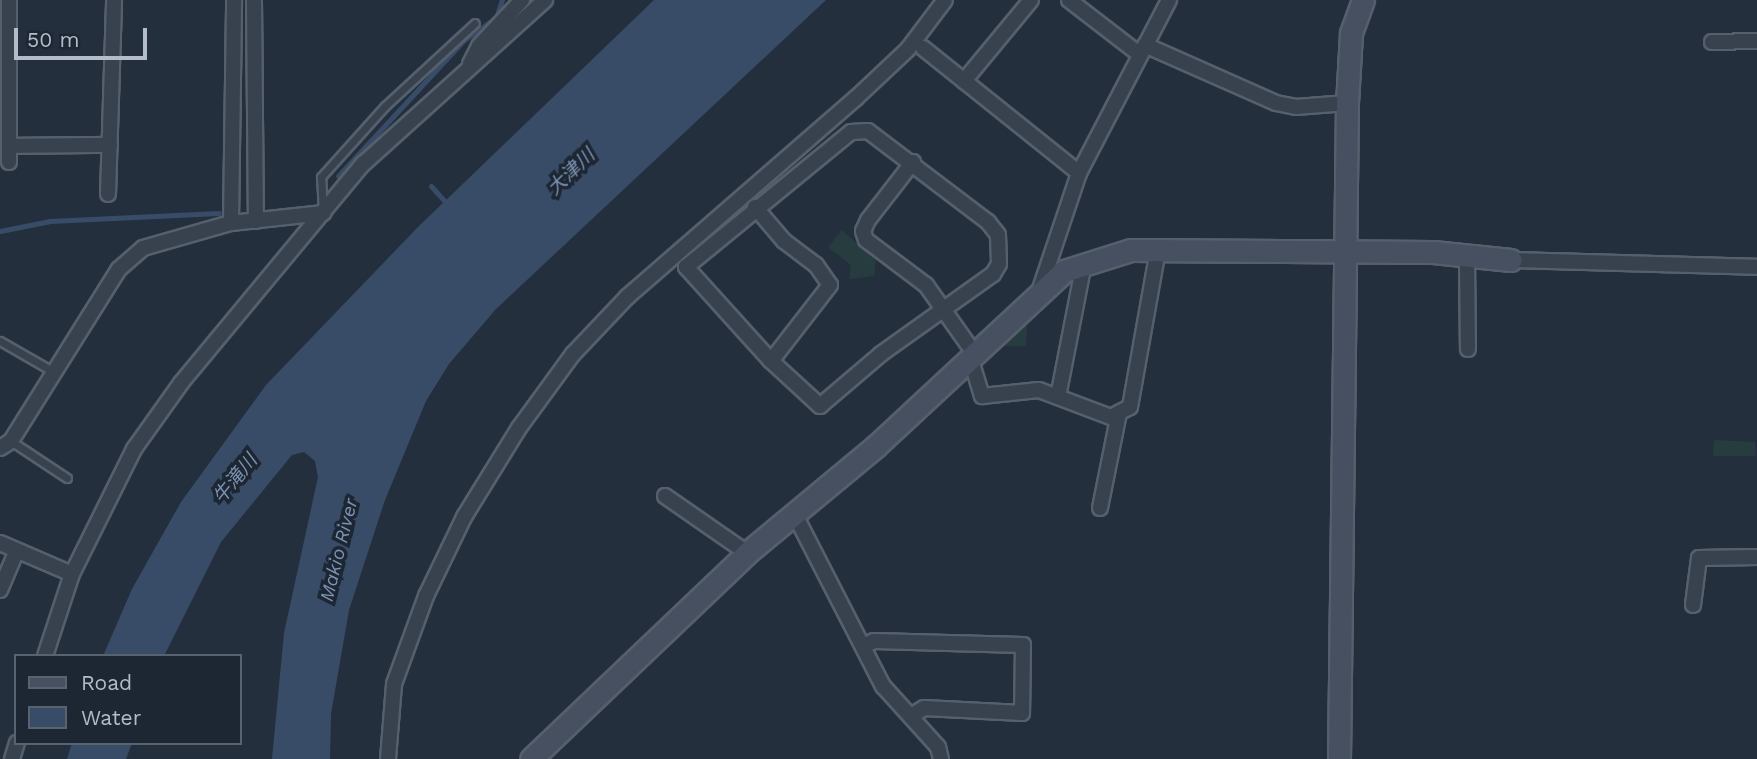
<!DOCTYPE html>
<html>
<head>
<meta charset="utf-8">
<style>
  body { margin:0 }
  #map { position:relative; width:1757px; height:759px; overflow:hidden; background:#242f3e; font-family:"Work Sans","Noto Sans JP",sans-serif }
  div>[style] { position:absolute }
  .green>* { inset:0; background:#263c3f }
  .water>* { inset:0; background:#394c67 }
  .stream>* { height:5px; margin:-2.5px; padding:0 2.5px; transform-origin:2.5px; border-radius:2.5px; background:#394c67 }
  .roads { filter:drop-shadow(2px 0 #565f6c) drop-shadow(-2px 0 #565f6c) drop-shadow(0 2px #565f6c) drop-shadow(0 -2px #565f6c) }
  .lane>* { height:7px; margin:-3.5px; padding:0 3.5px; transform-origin:3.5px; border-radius:3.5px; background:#38414e }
  .street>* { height:14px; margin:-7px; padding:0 7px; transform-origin:7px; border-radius:7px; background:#38414e }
  .secondary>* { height:21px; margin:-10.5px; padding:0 10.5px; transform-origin:10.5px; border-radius:10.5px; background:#465061 }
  span { translate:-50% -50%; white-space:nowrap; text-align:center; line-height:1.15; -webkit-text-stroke:7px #1d2633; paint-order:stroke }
  .water-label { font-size:19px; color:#7c92b1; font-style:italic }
  .legend { position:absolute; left:14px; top:654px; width:228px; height:91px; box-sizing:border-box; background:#1d2633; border:2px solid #59626f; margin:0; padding:9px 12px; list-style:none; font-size:21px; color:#b4bcc9 }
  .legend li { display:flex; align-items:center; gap:14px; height:35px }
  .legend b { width:35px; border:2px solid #59626f }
  .scale { position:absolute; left:14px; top:28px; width:133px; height:32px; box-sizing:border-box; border:4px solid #b4bcc9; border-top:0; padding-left:9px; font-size:21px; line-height:24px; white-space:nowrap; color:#b4bcc9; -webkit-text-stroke:5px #1d2633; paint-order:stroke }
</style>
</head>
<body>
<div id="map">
  <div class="green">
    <div style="clip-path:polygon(842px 230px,876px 260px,874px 276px,849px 279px,851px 265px,828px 247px)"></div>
    <div style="clip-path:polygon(1028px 312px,1026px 346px,993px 346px)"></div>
    <div style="clip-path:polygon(1714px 440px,1755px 442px,1756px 456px,1713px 456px)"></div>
  </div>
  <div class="water">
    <div style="clip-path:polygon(654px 0,826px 0,496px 309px,449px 364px,426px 401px,385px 500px,349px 610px,331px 714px,330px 759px,272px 759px,284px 633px,318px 477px,315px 461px,304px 452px,292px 455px,221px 542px,164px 656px,103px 656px,132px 589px,181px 502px,266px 385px,418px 227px)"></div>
    <div style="clip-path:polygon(72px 743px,132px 743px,126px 759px,67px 759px)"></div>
  </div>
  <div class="stream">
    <div style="left:338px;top:176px;width:185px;rotate:-47.2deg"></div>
    <div style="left:464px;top:40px;width:39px;rotate:-35deg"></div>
    <div style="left:496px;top:18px;width:19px;rotate:-72deg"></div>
    <div style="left:431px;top:186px;width:27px;rotate:48deg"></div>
    <div style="left:0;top:231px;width:51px;rotate:-11.3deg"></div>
    <div style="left:50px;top:221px;width:169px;rotate:-2.7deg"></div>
  </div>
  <div class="roads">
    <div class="lane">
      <div style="left:323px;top:213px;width:36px;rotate:-93deg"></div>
      <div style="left:321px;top:177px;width:96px;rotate:-48deg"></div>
      <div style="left:385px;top:106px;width:122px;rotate:-42.7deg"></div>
      <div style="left:0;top:341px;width:62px;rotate:29.9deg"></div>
      <div style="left:11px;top:441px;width:67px;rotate:33.5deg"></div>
    </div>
    <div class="street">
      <div style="left:9px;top:0;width:162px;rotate:90deg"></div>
      <div style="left:254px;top:0;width:221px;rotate:89.5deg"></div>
      <div style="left:1069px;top:0;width:88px;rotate:37.6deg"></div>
      <div style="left:1712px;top:42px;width:45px;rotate:-1.3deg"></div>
      <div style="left:1145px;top:45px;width:143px;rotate:23.9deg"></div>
      <div style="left:1276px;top:103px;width:20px;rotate:11deg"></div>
      <div style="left:1296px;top:107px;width:51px;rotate:-4.5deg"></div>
      <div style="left:923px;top:48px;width:200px;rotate:38.7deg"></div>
      <div style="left:470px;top:64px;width:20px;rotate:-63deg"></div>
      <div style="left:479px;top:46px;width:63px;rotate:-46.9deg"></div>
      <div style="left:964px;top:81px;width:105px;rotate:-50.4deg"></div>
      <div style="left:868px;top:131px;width:151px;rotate:37.2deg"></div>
      <div style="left:988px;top:222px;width:16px;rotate:52deg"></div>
      <div style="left:998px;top:235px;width:29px;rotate:88deg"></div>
      <div style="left:999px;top:264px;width:12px;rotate:121deg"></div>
      <div style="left:993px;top:274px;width:138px;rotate:144.5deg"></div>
      <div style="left:881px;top:354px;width:80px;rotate:139.6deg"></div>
      <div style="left:820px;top:406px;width:67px;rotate:-137.4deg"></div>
      <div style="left:771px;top:361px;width:127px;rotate:-132.1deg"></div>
      <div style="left:686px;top:267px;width:213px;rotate:-39.3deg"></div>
      <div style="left:851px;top:132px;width:17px;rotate:-3deg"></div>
      <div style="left:9px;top:146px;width:101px;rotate:-0.6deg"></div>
      <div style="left:913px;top:162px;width:73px;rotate:127.8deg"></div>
      <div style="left:868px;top:220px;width:12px;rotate:114deg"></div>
      <div style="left:863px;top:231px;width:9px;rotate:72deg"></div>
      <div style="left:866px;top:240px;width:75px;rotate:36.9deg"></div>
      <div style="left:926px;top:285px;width:83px;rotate:54.8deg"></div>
      <div style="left:108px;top:194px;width:194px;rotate:-88.2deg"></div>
      <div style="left:755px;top:207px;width:45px;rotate:49.5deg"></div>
      <div style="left:784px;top:241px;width:40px;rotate:37deg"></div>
      <div style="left:816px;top:265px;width:24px;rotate:55deg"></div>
      <div style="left:830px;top:285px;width:96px;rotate:127.8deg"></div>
      <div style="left:231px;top:223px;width:223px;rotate:-89.2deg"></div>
      <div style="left:1467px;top:258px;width:91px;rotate:89.4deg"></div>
      <div style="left:1511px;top:260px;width:246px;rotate:1.6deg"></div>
      <div style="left:1039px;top:292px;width:126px;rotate:-71.4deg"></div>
      <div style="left:1079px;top:173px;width:195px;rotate:-62.5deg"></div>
      <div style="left:970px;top:357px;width:41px;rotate:72.9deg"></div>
      <div style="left:982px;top:396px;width:57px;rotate:-6deg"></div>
      <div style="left:1039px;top:390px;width:77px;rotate:20.6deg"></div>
      <div style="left:1111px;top:417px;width:21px;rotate:-28deg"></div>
      <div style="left:1130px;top:407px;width:159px;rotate:-79.9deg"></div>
      <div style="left:1058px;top:397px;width:136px;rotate:-79deg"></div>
      <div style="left:0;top:448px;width:13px;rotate:-32deg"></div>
      <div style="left:11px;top:441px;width:203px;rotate:-57.9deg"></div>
      <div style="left:119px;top:269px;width:32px;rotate:-41deg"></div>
      <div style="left:143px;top:248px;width:91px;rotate:-15.9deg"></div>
      <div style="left:231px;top:223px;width:93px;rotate:-6.2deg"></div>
      <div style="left:665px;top:496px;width:100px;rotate:34.8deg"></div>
      <div style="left:1100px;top:508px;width:97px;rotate:-78.7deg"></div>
      <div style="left:794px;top:513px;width:195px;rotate:62.8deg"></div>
      <div style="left:883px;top:686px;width:82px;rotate:48deg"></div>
      <div style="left:938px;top:747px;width:12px;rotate:76deg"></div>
      <div style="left:0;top:543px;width:78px;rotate:23.3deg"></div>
      <div style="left:0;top:590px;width:43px;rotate:-67deg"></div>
      <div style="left:1693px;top:605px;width:47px;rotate:-82.7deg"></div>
      <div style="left:1699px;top:558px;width:58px;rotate:-1deg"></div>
      <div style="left:864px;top:646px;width:11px;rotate:-27deg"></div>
      <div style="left:874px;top:641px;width:149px;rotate:1.5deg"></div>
      <div style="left:1023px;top:645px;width:68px;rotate:90.8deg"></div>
      <div style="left:1022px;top:713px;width:98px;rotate:-177.1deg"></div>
      <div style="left:924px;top:708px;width:15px;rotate:148deg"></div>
      <div style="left:45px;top:656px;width:86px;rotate:-71.8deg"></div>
      <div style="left:72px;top:574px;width:140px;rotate:-63.6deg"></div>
      <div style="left:134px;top:449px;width:81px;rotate:-54.5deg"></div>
      <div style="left:181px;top:383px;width:285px;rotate:-50.3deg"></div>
      <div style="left:363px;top:164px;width:245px;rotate:-42deg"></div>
      <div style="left:12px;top:759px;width:17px;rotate:-73deg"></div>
      <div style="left:388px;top:759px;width:75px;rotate:-85.4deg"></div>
      <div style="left:394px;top:684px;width:94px;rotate:-70deg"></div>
      <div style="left:426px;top:596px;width:88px;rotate:-64.3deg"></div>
      <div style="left:464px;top:517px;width:105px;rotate:-58.3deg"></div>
      <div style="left:519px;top:428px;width:92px;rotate:-53.9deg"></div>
      <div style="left:573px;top:354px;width:79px;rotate:-46.5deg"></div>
      <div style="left:627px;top:297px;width:303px;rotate:-41deg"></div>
      <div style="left:856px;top:98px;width:71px;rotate:-43.3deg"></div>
      <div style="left:908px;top:49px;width:61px;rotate:-52.9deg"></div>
    </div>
    <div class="secondary">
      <div style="left:531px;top:759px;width:298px;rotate:-43.6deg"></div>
      <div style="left:747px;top:553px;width:169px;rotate:-39.7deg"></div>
      <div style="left:877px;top:445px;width:255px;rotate:-42.9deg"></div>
      <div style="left:1064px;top:271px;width:70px;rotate:-17.4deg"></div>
      <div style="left:1131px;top:250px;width:302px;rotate:0.4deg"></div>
      <div style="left:1433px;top:252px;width:78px;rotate:5.9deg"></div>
      <div style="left:1339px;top:759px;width:656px;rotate:-89.3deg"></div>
      <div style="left:1347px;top:103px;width:70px;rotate:-86.7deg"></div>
      <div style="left:1351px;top:33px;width:35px;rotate:-70deg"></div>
    </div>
  </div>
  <div class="water-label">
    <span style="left:571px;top:172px;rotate:-44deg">大津川</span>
    <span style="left:235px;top:479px;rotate:-51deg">牛滝川</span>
    <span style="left:339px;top:550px;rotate:-76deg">Makio River</span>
  </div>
  <ul class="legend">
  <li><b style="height:9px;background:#465061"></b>Road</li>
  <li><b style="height:19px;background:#394c67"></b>Water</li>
  </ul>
  <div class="scale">50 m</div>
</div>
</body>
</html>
